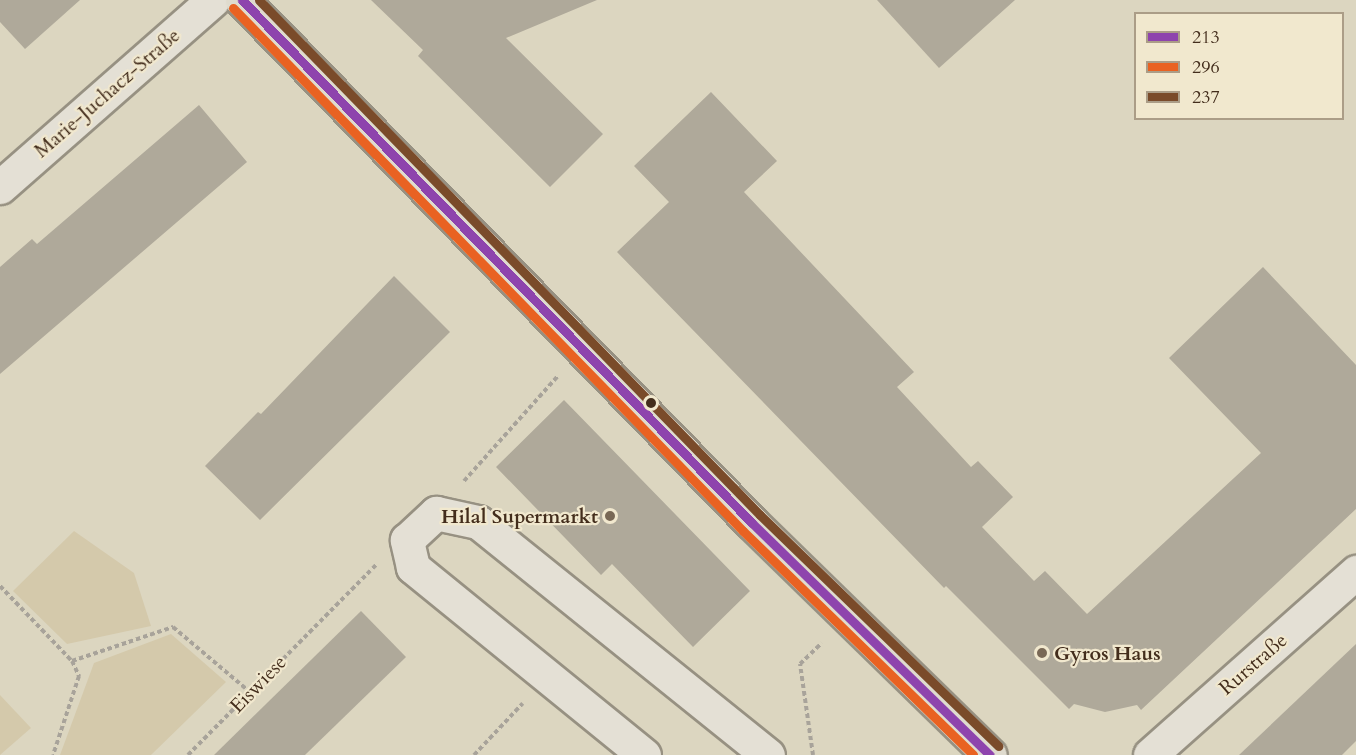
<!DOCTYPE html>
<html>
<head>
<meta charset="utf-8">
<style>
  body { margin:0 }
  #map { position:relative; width:1356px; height:755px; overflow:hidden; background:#dcd6c0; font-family:Cardo,serif }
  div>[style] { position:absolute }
  .green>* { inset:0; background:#d4c9ab }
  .building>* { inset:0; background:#afa99a }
  .path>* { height:4px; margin-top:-2px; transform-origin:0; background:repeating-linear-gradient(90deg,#a8a39a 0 4.5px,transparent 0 7.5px) }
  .roads { filter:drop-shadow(2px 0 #979182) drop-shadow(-2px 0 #979182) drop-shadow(0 2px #979182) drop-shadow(0 -2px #979182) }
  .minor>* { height:33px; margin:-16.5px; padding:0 16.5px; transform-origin:16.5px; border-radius:16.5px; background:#e4e0d5 }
  .primary>* { height:33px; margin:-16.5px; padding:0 16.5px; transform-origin:16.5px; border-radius:16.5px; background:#dfdbce }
  .bus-1>* { height:9px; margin:-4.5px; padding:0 4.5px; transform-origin:4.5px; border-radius:4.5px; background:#8e44ad }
  .bus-2>* { height:9px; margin:-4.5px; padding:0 4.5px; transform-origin:4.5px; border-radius:4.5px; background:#e96222 }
  .bus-3>* { height:9px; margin:-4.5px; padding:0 4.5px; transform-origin:4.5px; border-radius:4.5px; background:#7a4b2a }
  .dots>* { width:16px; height:16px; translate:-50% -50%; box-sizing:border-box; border:3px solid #f1e8ce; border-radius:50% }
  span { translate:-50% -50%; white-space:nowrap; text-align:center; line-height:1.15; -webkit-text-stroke:4.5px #f1e8ce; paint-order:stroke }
  .street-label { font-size:20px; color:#432d1c }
  .poi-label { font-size:20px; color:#432d1c; font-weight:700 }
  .right { translate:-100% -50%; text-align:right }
  .left { translate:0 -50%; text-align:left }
  .legend { position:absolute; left:1134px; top:12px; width:210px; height:108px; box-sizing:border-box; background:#f1e8ce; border:2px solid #ab9d87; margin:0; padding:8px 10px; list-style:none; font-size:18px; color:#432d1c }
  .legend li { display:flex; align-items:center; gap:12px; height:30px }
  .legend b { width:30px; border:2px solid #ab9d87 }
</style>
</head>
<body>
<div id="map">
  <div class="green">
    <div style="clip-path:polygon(74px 531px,134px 573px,151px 626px,67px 644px,13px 591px)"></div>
    <div style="clip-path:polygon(171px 634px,226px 682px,151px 755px,60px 755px,94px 663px)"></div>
    <div style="clip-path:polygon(0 695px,31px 728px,0 755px)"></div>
  </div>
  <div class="building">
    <div style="clip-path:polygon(0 0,80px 0,25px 49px,0 22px)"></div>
    <div style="clip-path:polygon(371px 0,597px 0,506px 38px,603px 134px,550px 187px,418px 56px,423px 50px)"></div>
    <div style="clip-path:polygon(877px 0,1015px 0,939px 68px)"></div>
    <div style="clip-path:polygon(711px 92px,777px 161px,744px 192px,914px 372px,897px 387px,971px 467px,978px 461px,1013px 497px,982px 527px,1034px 581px,1045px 571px,1087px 614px,1261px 453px,1169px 358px,1263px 267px,1356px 365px,1356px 509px,1141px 710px,1137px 705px,1105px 712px,1074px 704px,1069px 709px,946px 586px,944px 588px,617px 252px,669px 202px,634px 166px)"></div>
    <div style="clip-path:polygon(199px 105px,247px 162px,0 374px,0 267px,32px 239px,37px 244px)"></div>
    <div style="clip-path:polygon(394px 276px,450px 332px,260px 520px,205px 466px,258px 412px,261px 414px)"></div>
    <div style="clip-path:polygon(564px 400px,750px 591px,693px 647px,612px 564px,601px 575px,496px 467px)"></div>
    <div style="clip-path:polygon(361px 611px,406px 657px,305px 755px,214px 755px)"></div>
    <div style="clip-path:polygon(1356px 644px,1356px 741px,1342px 755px,1239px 755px)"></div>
  </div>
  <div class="path">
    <div style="left:464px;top:481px;width:140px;rotate:-48.2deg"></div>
    <div style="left:0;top:586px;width:104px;rotate:46.2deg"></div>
    <div style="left:72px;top:661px;width:17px;rotate:65deg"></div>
    <div style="left:79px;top:676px;width:83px;rotate:108.2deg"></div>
    <div style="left:72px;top:661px;width:107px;rotate:-18.6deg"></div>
    <div style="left:173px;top:627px;width:101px;rotate:40.2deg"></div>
    <div style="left:188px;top:755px;width:267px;rotate:-45.3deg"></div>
    <div style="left:474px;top:755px;width:71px;rotate:-46.7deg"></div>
    <div style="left:813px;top:755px;width:92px;rotate:-98.1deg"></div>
    <div style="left:800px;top:664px;width:30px;rotate:-44deg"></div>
  </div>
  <div class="roads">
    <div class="minor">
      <div style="left:0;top:187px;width:283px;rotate:-41.3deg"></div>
      <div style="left:644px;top:755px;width:298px;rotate:-140.9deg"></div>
      <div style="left:413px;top:567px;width:28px;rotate:-103deg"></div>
      <div style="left:407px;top:540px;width:40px;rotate:-43deg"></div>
      <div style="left:436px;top:513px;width:43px;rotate:12.1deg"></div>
      <div style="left:478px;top:522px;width:372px;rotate:38.8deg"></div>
      <div style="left:1150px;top:755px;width:276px;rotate:-41.6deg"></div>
    </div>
    <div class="primary">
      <div style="left:242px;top:0;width:730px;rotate:45.72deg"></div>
      <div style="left:752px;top:523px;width:332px;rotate:44.3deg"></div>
    </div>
  </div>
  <div class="bus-1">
    <div style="left:242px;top:0;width:730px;rotate:45.72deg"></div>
    <div style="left:752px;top:523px;width:332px;rotate:44.3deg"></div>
  </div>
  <div class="bus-2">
    <div style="left:233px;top:8px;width:730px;rotate:45.72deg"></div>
    <div style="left:743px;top:531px;width:321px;rotate:44.2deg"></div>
  </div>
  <div class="bus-3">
    <div style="left:259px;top:0;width:718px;rotate:45.79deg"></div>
    <div style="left:760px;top:515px;width:332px;rotate:44.1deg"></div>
  </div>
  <div class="dots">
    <div style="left:651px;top:403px;background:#432d1c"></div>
    <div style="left:610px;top:516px;background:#796855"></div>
    <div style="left:1042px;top:653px;background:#796855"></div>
  </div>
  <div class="street-label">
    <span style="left:107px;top:93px;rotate:-41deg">Marie-Juchacz-Straße</span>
    <span style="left:1253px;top:664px;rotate:-41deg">Rurstraße</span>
    <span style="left:258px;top:684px;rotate:-46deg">Eiswiese</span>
  </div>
  <div class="poi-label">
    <span class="right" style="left:598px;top:516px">Hilal Supermarkt</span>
    <span class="left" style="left:1054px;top:653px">Gyros Haus</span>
  </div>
  <ul class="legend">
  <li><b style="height:8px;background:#8e44ad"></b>213</li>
  <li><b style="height:8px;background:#e96222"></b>296</li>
  <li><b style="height:8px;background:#7a4b2a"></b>237</li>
  </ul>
</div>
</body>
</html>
